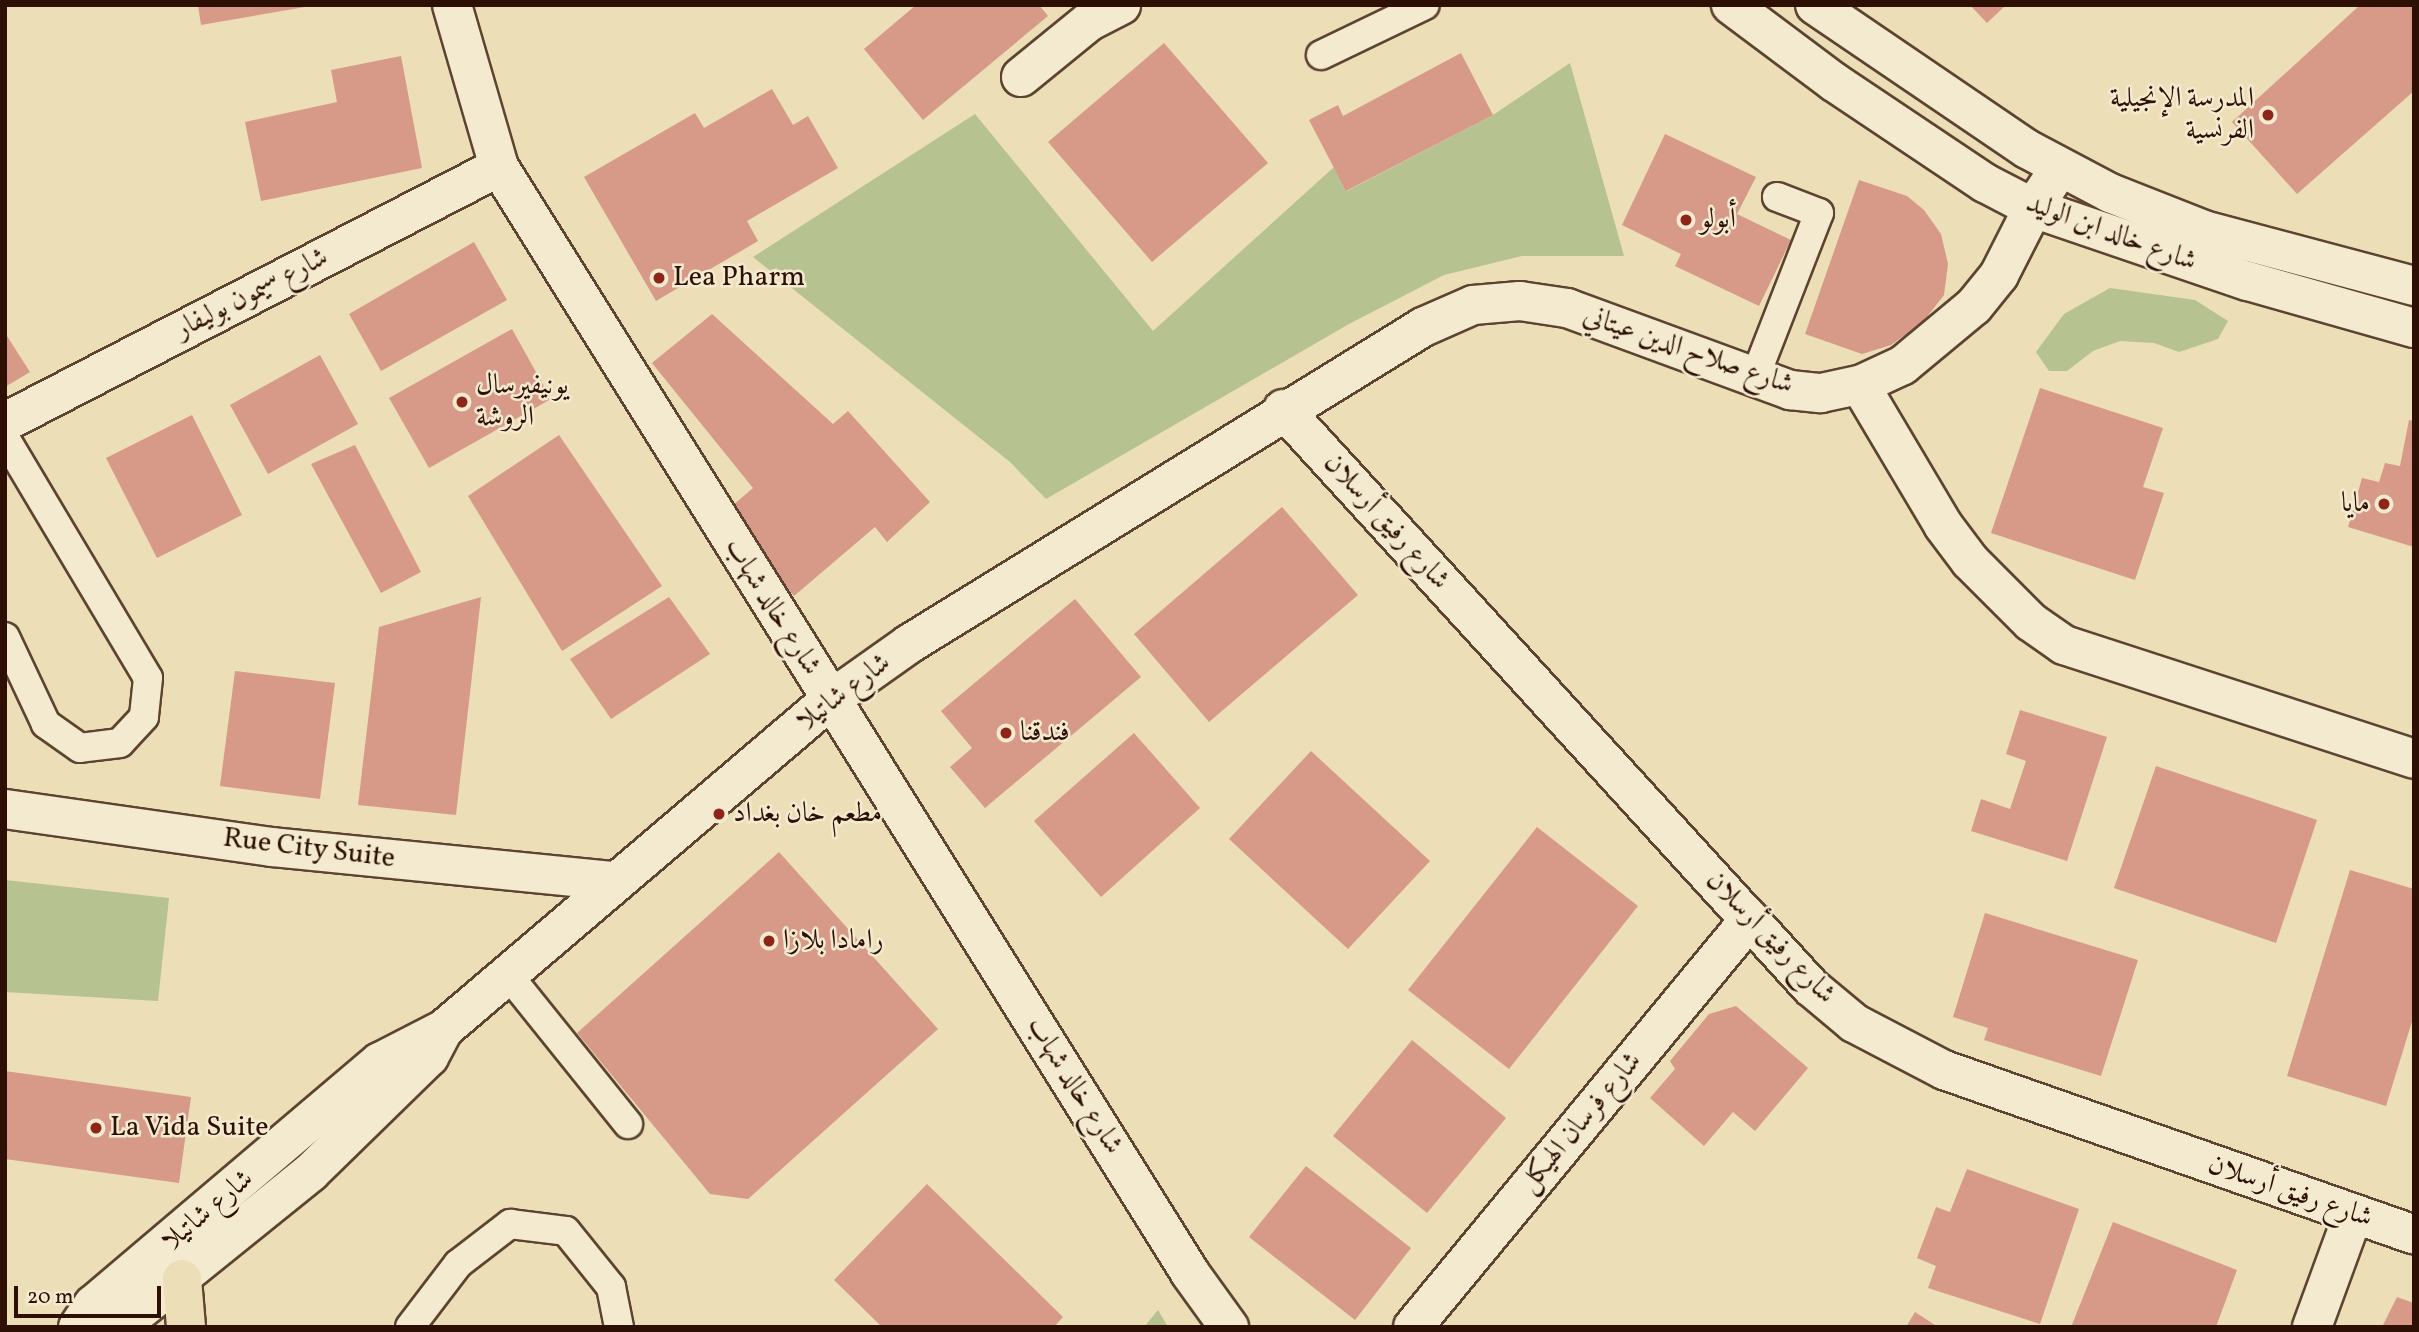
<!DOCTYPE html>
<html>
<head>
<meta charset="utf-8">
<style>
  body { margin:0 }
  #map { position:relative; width:2419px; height:1332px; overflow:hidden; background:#ecdeb7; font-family:Vollkorn,Amiri,serif }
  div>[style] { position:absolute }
  .green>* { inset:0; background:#b6c290 }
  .building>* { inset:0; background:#d79a89 }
  .roads { filter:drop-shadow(2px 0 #5d4430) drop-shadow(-2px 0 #5d4430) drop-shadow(0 2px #5d4430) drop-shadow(0 -2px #5d4430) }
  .service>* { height:28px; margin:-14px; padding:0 14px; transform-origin:14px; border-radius:14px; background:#f3ead0 }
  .minor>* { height:38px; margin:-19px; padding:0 19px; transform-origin:19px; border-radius:19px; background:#f3ead0 }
  .secondary>* { height:38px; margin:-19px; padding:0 19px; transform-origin:19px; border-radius:19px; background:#f3ead0 }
  .trunk>* { height:38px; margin:-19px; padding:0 19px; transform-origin:19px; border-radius:19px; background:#ecdeb7 }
  .dots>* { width:19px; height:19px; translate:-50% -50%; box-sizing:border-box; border:4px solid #f3ead0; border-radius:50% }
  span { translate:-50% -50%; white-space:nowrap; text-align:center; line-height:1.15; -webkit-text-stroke:5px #f3ead0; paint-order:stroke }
  .poi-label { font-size:28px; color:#2d1003 }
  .right { translate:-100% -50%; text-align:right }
  .left { translate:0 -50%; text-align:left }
  .street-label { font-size:28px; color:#2d1003 }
  .frame { position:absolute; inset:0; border:7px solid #2d1003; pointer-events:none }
  .scale { position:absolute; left:14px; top:1286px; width:147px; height:32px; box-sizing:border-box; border:4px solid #2d1003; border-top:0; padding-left:9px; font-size:21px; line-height:24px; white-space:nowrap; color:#2d1003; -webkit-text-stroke:5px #f3ead0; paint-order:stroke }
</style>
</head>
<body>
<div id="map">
  <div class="green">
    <div style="clip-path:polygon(1570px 63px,1624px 256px,1522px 256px,1444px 275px,1349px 324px,1046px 499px,1010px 462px,753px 257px,975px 114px,1153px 331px,1334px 167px,1347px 191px,1493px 115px)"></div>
    <div style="clip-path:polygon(2110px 288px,2195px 300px,2228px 321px,2218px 339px,2179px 352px,2154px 343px,2120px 341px,2093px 351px,2067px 371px,2049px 371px,2036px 352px,2064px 314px)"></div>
    <div style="clip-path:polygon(5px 880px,169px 898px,158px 1001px,5px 992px)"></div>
    <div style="clip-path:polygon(1158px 1310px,1168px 1327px,1144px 1327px)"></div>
  </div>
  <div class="building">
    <div style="clip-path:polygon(198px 5px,305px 5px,305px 7px,201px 25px)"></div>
    <div style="clip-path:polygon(916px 5px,1039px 5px,1048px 16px,923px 120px,864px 49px)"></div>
    <div style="clip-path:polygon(1970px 5px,2006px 5px,1987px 23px)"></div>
    <div style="clip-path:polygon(2360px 5px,2414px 5px,2414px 91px,2297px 194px,2232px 122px)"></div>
    <div style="clip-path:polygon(1164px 43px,1268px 163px,1152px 262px,1048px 142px)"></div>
    <div style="clip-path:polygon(1461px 53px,1493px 115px,1346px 191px,1309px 120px,1338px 105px,1343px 116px)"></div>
    <div style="clip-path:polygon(401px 56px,422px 168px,261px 201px,245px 122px,337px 102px,331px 70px)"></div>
    <div style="clip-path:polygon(772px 89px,793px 125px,808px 116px,838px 168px,747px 221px,758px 241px,656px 301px,584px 177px,695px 113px,704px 128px)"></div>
    <div style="clip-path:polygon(1665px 134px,1756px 177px,1737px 214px,1791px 240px,1759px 306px,1675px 266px,1681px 254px,1622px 225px)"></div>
    <div style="clip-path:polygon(1859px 180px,1907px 196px,1924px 210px,1941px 234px,1948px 264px,1944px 295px,1923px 322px,1891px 345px,1862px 354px,1805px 334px)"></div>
    <div style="clip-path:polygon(474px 242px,507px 300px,381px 371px,349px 314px)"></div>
    <div style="clip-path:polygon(712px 314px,833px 424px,848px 411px,930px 502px,887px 542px,875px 527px,794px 596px,725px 512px,753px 488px,652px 363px)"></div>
    <div style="clip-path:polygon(512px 329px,551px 399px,429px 468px,389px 398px)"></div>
    <div style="clip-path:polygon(5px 333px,30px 372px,5px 387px)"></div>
    <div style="clip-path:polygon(320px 355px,358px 424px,268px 474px,230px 405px)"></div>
    <div style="clip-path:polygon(2040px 388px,2163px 428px,2143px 487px,2164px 493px,2135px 580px,1991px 533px)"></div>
    <div style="clip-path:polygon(192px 415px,242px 515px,157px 558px,106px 458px)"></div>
    <div style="clip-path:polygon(2409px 420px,2414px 421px,2414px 547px,2348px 527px,2362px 478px,2379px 482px,2385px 463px,2400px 466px)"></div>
    <div style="clip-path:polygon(559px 435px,662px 586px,562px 651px,468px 496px)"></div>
    <div style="clip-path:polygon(355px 445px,421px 572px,381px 593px,311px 464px)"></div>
    <div style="clip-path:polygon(1282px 507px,1358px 595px,1209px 722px,1134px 634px)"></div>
    <div style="clip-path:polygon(481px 597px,456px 815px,358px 805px,379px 627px)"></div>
    <div style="clip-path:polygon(669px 597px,710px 654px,611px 719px,570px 659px)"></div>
    <div style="clip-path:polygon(1075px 599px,1141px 677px,985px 808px,950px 767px,972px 748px,941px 711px)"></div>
    <div style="clip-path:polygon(235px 671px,335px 683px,320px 799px,220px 786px)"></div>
    <div style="clip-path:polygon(2020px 710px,2107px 737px,2067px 861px,1971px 831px,1981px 799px,2010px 809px,2026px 761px,2006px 754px)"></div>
    <div style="clip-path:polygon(1134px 733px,1200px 808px,1101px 897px,1034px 821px)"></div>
    <div style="clip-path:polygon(1311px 751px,1430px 861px,1348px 949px,1229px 839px)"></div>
    <div style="clip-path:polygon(2156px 766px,2317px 820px,2276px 943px,2114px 888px)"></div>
    <div style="clip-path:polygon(1537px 827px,1638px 906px,1509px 1069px,1408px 990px)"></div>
    <div style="clip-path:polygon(779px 852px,938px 1029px,748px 1199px,710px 1194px,577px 1033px)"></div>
    <div style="clip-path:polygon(2350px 870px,2414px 889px,2414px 1015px,2386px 1106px,2287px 1076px)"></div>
    <div style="clip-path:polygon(1985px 913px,2138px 960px,2101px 1076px,1984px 1040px,1988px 1028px,1953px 1017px)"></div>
    <div style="clip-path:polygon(1736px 1006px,1808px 1068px,1755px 1131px,1733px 1112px,1704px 1146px,1650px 1098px,1675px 1069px,1670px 1061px,1709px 1014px)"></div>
    <div style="clip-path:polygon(1412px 1040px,1506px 1118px,1427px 1213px,1333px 1136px)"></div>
    <div style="clip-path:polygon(5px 1071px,191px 1097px,179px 1183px,5px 1159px)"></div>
    <div style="clip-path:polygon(1306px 1166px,1411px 1248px,1355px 1320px,1249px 1237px)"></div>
    <div style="clip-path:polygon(1967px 1169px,2079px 1209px,2040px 1324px,1928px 1288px,1936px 1266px,1917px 1258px,1936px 1207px,1950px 1212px)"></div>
    <div style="clip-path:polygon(927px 1184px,1063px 1317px,1054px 1327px,882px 1327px,834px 1280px)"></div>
    <div style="clip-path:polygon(2113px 1222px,2237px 1270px,2216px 1327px,2071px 1327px)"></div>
    <div style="clip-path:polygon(2397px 1297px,2414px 1303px,2414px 1327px,2382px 1327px)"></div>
    <div style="clip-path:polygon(1915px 1312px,1938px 1327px,1906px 1327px)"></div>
  </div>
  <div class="roads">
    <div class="service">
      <div style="left:1321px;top:55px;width:115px;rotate:-25.7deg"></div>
      <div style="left:1755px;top:377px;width:176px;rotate:-68.7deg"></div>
      <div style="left:1819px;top:213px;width:45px;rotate:-159.1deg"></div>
      <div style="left:5px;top:438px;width:279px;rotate:59.2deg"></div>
      <div style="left:148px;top:678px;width:39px;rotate:96deg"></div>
      <div style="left:144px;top:717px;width:35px;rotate:133deg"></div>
      <div style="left:120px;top:743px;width:40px;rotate:172.9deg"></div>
      <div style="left:80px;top:748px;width:42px;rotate:-144.8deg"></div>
      <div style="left:46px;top:724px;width:96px;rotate:-115.2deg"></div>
      <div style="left:509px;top:976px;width:190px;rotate:51.2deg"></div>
      <div style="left:410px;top:1327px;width:79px;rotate:-52.7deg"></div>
      <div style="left:458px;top:1264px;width:66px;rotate:-37.6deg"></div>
      <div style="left:510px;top:1224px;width:56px;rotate:7.1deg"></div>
      <div style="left:566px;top:1231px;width:72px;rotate:51.2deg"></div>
      <div style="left:611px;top:1287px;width:41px;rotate:78.7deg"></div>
    </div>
    <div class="minor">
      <div style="left:452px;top:5px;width:169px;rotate:73.8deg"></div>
      <div style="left:499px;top:167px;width:1304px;rotate:58deg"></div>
      <div style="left:1190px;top:1273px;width:67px;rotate:54.2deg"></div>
      <div style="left:1021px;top:77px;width:89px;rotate:-39.1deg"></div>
      <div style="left:1090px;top:21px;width:35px;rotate:-27deg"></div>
      <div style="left:1860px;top:385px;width:163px;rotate:59.3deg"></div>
      <div style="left:1943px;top:525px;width:45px;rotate:53.1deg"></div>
      <div style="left:1970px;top:561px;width:86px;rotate:45deg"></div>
      <div style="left:2031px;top:622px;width:40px;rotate:34.9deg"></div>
      <div style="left:2064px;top:645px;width:368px;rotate:18deg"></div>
      <div style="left:1283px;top:409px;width:783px;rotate:47.59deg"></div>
      <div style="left:1811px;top:987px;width:56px;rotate:39.9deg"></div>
      <div style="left:1854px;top:1023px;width:102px;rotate:27.6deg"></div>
      <div style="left:1944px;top:1070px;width:498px;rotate:19.3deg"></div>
      <div style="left:5px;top:422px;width:556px;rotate:-27.3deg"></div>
      <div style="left:5px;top:809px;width:270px;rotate:8.1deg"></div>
      <div style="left:272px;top:847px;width:345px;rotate:5.7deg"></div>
      <div style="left:1413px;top:1327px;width:529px;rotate:-50.44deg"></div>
      <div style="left:2312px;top:1327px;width:119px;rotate:-69.9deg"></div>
    </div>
    <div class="secondary">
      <div style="left:1731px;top:5px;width:129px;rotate:36.8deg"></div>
      <div style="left:1834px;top:82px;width:182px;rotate:33.8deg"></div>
      <div style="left:1985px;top:183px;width:54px;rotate:27.5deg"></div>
      <div style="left:2033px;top:208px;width:227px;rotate:18.8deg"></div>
      <div style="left:2248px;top:281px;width:173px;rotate:15.8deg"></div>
      <div style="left:1815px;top:5px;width:256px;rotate:34.2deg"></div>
      <div style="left:2027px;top:149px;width:94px;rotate:27.9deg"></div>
      <div style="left:2110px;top:193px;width:101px;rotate:21.5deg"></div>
      <div style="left:2204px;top:230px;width:217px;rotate:14.9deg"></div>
      <div style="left:78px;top:1327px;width:27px;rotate:-56deg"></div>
      <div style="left:93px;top:1305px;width:376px;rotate:-40.3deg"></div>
      <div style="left:380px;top:1062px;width:72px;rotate:-27.3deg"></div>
      <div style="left:444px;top:1029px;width:507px;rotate:-40.44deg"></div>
      <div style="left:830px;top:700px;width:97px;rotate:-35.3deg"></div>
      <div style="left:909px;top:644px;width:604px;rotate:-31.66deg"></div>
      <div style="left:1423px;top:327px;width:55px;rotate:-23.7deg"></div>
      <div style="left:1473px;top:305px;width:47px;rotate:-4.9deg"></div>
      <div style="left:1520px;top:301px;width:48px;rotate:8.5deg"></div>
      <div style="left:1567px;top:308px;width:238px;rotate:20.2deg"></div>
      <div style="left:1790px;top:390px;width:31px;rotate:6deg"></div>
      <div style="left:1821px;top:393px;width:40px;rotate:-12deg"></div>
      <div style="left:1860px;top:385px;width:47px;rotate:-24.9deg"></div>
      <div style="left:1903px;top:365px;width:92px;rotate:-39.7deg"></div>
      <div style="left:1974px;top:306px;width:40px;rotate:-51deg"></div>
      <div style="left:1999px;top:275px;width:75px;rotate:-63.1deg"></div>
      <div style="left:2033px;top:208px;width:47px;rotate:-56.3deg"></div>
      <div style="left:119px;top:1327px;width:247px;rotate:-38.9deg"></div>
      <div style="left:311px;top:1172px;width:165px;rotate:-44.3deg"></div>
      <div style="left:429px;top:1057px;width:27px;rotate:-62deg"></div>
    </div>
    <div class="trunk">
      <div style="left:182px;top:1279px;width:48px;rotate:85.2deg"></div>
    </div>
  </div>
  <div class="dots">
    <div style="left:2268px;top:115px;background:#8f2418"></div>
    <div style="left:1686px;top:220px;background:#8f2418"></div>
    <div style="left:659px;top:278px;background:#8f2418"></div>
    <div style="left:462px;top:402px;background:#8f2418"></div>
    <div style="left:2384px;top:504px;background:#8f2418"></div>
    <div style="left:1006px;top:733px;background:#8f2418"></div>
    <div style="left:719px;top:814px;background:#8f2418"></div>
    <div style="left:769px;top:941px;background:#8f2418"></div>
    <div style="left:96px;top:1128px;background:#8f2418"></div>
  </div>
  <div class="poi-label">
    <span class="right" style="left:2254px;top:115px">المدرسة الإنجيلية<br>الفرنسية</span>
    <span class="left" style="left:1700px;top:220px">أبولو</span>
    <span class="left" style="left:673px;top:278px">Lea Pharm</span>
    <span class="left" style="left:476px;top:402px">يونيفيرسال<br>الروشة</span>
    <span class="right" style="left:2370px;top:504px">مايا</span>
    <span class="left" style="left:1020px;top:733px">فندقنا</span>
    <span class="left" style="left:733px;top:814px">مطعم خان بغداد</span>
    <span class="left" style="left:783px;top:941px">رامادا بلازا</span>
    <span class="left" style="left:110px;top:1128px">La Vida Suite</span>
  </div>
  <div class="street-label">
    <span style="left:2111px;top:233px;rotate:20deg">شارع خالد ابن الوليد</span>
    <span style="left:252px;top:294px;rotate:-27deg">شارع سيمون بوليفار</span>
    <span style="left:1688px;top:351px;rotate:19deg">شارع صلاح الدين عيتاني</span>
    <span style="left:1386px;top:522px;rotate:48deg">شارع رفيق أرسلان</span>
    <span style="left:772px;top:607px;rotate:58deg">شارع خالد شهاب</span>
    <span style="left:844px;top:693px;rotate:-37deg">شارع شاتيلا</span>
    <span style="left:309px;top:849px;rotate:7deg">Rue City Suite</span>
    <span style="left:1770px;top:938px;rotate:46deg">شارع رفيق أرسلان</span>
    <span style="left:1074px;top:1086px;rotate:58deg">شارع خالد شهاب</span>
    <span style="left:1581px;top:1123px;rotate:-50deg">شارع فرسان الهيكل</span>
    <span style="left:2290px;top:1192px;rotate:19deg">شارع رفيق أرسلان</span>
    <span style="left:208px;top:1211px;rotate:-40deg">شارع شاتيلا</span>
  </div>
  <div class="frame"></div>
  <div class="scale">20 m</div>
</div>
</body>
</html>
